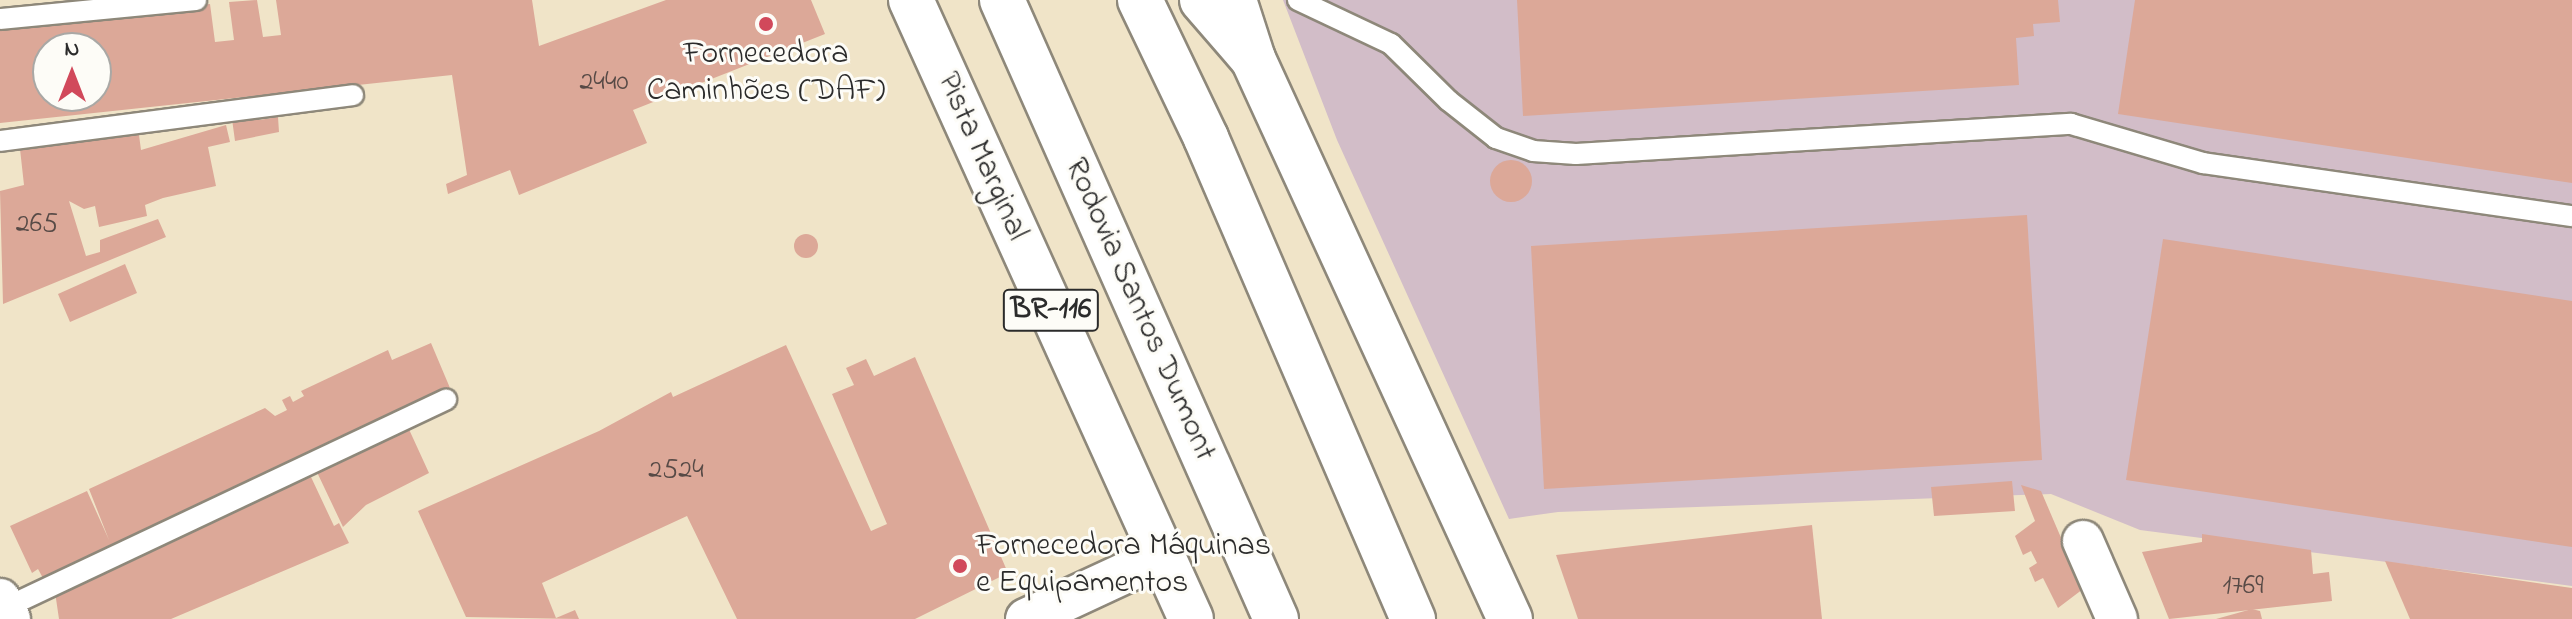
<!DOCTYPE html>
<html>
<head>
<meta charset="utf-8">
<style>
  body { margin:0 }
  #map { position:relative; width:2572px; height:619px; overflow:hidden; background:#f0e4c8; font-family:"Indie Flower",sans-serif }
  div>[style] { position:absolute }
  .industrial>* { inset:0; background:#d2bdc8 }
  .building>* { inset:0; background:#dca898 }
  .round { border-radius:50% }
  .roads { filter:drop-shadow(2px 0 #8e887a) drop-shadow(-2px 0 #8e887a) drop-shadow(0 2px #8e887a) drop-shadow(0 -2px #8e887a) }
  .lane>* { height:20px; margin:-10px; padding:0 10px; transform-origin:10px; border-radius:10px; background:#fff }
  .street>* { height:40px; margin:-20px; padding:0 20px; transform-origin:20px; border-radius:20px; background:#fff }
  .primary>* { height:44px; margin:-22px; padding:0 22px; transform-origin:22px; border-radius:22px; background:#fff }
  .highway>* { height:44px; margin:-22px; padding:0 22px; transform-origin:22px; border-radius:22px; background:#fff }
  .dots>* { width:22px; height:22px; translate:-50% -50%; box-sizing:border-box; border:4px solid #fdfcf7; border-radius:50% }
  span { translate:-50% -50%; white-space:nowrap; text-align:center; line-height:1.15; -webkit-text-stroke:6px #fdfcf7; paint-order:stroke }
  .number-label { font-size:28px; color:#574a46 }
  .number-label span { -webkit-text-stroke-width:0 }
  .shield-label span { padding:2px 6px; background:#fdfcf7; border:2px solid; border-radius:6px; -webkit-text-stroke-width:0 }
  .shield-label { font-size:30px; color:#2b2b2b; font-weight:700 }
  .poi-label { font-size:32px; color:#2b2b2b }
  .left { translate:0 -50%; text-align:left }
  .street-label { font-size:32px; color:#2b2b2b }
  .north { position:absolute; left:32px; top:32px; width:80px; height:80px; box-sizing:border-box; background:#fdfcf7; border:2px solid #a9a8a5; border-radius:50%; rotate:0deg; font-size:22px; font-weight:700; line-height:32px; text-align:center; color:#2b2b2b }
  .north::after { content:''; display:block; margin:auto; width:28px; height:36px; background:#d1495b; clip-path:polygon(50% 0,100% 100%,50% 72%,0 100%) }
</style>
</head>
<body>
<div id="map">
  <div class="industrial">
    <div style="clip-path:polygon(1283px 0,2572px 0,2572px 586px,2140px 530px,2051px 494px,1558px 512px,1509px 519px,1337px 140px)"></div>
  </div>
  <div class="building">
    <div style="clip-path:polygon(evenodd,257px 0,263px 37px,281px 35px,276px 0,532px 0,539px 46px,666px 0,811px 0,825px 34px,633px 110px,647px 143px,519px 195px,510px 170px,448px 194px,446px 184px,467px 175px,452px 75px,0 123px,0 27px,210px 4px,215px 42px,234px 40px,229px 2px,257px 0,48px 48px,96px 48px,96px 96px,48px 96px,48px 48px)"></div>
    <div style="clip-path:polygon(1517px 0,2058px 0,2060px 22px,2033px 24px,2034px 36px,2016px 38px,2019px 85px,1523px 116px)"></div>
    <div style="clip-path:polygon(2135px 0,2572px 0,2572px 183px,2118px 114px)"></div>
    <div style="clip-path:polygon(258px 115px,259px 120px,278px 117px,279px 132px,235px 141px,232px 119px)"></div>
    <div style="clip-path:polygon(226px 125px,230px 142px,208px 147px,216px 186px,163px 198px,145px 205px,147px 216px,99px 227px,95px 206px,84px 209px,69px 201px,86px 256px,100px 252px,100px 240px,158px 219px,166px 237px,3px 304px,0 191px,24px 185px,20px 149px,139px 135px,141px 150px)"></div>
    <div class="round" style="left:1490px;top:160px;width:42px;height:42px"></div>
    <div style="clip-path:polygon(2027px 215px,2042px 460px,1544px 489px,1531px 246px)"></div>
    <div class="round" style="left:794px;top:234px;width:24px;height:24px"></div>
    <div style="clip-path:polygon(2163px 239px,2572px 301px,2572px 547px,2126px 480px)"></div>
    <div style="clip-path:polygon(125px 264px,137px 293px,70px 322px,58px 294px)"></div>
    <div style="clip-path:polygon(431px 343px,450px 388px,410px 405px,412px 410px,275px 468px,117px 549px,114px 545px,44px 580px,38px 569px,32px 573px,10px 526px,87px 491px,109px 540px,89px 489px,265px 408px,275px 416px,287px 410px,282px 400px,290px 396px,293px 402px,304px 396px,301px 391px,388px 350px,392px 360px)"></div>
    <div style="clip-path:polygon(786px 345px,871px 531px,887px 524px,832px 394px,854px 385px,846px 368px,866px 359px,874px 376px,915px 357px,1008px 573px,915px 619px,737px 619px,687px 516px,542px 583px,556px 618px,575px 610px,579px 619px,466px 617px,418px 511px,599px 431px,671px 392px,673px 397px)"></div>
    <div style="clip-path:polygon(407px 425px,429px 473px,366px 505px,343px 527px,315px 468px)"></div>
    <div style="clip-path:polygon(314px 469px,316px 474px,311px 477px,334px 526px,339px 523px,349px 543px,171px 619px,59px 619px,55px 592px)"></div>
    <div style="clip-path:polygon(2012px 481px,2015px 511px,1934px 516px,1931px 487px)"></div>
    <div style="clip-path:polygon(2021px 485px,2041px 491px,2083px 589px,2058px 608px,2043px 578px,2035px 582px,2029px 568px,2037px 563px,2031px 551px,2023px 555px,2015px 536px,2035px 521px)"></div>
    <div style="clip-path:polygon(1812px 525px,1822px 619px,1578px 619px,1556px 555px)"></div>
    <div style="clip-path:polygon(2202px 534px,2311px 550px,2313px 574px,2329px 572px,2332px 601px,2169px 619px,2142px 552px,2202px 542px)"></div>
    <div style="clip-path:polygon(2385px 561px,2572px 588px,2572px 619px,2410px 619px)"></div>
    <div style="clip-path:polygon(2252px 609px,2260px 611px,2262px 619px,2216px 619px)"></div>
  </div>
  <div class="roads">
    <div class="lane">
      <div style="left:1298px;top:0;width:103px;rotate:25.3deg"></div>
      <div style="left:1391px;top:44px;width:81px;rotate:44.5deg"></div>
      <div style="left:1449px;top:101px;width:60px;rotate:38.2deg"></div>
      <div style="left:1496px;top:138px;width:39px;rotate:19deg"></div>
      <div style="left:1533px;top:151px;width:43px;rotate:4deg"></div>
      <div style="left:1576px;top:154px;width:496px;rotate:-3.5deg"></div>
      <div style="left:2071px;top:124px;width:138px;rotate:16.5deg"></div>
      <div style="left:2203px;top:163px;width:373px;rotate:8.2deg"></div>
      <div style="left:0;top:19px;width:197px;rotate:-5.5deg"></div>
      <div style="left:0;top:141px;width:356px;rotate:-7.4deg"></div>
      <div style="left:5px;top:608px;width:488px;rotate:-25.3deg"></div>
    </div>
    <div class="street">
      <div style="left:2083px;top:541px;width:85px;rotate:66.4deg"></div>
      <div style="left:0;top:599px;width:22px;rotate:63deg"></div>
      <div style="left:1026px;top:619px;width:150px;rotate:-24.9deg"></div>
    </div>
    <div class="primary">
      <div style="left:911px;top:0;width:679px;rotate:65.66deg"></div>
      <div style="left:1234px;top:0;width:62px;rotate:72.1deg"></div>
      <div style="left:1253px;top:59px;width:616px;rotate:65.35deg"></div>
    </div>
    <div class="highway">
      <div style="left:1002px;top:0;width:677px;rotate:66.12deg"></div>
      <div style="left:1140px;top:0;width:153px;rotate:64.4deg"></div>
      <div style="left:1206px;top:138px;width:524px;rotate:66.72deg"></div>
      <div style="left:1202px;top:0;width:78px;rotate:49.2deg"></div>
    </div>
  </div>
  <div class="dots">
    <div style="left:766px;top:24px;background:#d1495b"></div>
    <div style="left:960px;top:566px;background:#d1495b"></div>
  </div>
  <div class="number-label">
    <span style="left:604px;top:83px">2440</span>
    <span style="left:37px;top:225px">265</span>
    <span style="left:676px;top:471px">2524</span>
    <span style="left:2243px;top:587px">1769</span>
  </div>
  <div class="shield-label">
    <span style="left:1051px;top:310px">BR-116</span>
  </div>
  <div class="poi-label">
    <span style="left:766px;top:74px">Fornecedora<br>Caminhões (DAF)</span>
    <span class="left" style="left:976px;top:566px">Fornecedora Máquinas<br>e Equipamentos</span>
  </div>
  <div class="street-label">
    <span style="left:981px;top:157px;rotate:66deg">Pista Marginal</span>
    <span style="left:1139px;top:310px;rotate:66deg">Rodovia Santos Dumont</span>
  </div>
  <div class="north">N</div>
</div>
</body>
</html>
